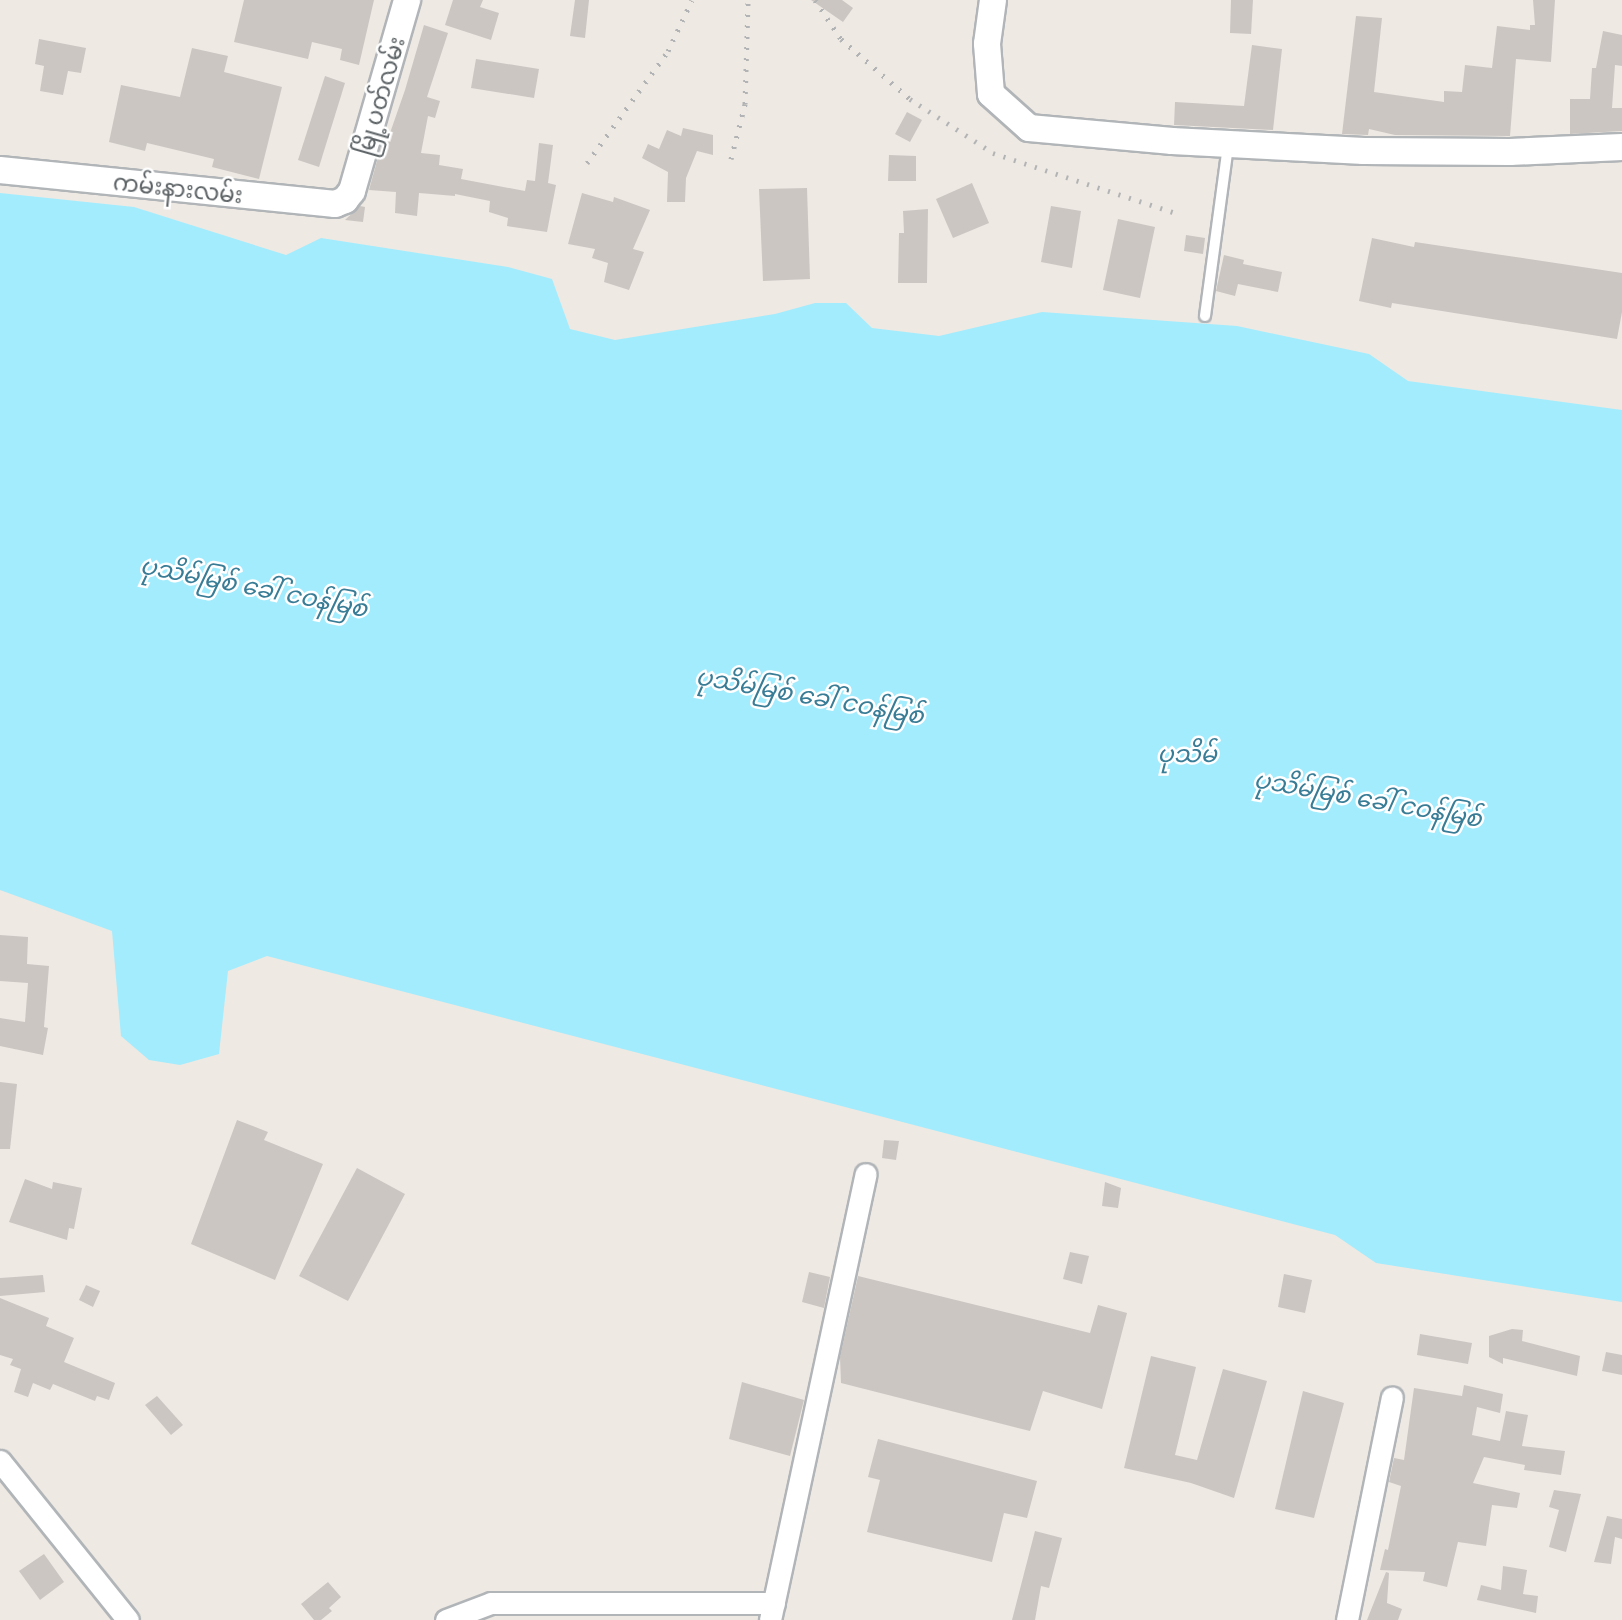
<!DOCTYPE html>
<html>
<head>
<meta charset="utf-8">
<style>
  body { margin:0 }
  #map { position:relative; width:1622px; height:1620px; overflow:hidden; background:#eee9e3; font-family:"Open Sans","Noto Sans Myanmar",sans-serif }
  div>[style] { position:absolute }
  .water>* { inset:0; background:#a3ecfe }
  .building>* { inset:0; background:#cbc6c2 }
  .roads { filter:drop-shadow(2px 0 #b1b5b8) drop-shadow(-2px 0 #b1b5b8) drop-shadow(0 2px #b1b5b8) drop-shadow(0 -2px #b1b5b8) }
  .service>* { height:10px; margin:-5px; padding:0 5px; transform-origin:5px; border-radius:5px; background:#fff }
  .minor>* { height:21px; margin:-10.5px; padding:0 10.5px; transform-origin:10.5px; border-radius:10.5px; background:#fff }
  .tertiary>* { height:26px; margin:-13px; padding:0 13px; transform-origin:13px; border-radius:13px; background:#fff }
  .rail>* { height:5px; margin-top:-2.5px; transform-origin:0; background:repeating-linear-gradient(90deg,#b2b3b4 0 2px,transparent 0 11px) }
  span { translate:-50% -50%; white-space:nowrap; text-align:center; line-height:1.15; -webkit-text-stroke:5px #fff; paint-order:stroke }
  .street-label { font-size:23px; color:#5b6164 }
  .water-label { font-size:24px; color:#387c96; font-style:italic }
</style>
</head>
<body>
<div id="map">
  <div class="water">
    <div style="clip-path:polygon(0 193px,134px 207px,286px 255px,321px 238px,508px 267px,552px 279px,570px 329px,615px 340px,775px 314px,815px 303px,846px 303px,872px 328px,939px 336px,1042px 312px,1237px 326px,1369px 354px,1408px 381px,1622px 410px,1622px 1302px,1376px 1263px,1335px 1235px,267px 956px,228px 971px,219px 1054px,180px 1065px,149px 1060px,121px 1036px,112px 931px,0 890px)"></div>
  </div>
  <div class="building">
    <div style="clip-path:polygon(244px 0,374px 0,359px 65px,340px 60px,342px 49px,312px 42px,308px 59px,234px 42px)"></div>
    <div style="clip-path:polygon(453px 0,483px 0,480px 7px,499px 13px,491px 40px,445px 25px)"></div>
    <div style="clip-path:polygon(575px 0,589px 0,585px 38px,570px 36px)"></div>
    <div style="clip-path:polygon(811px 0,842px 0,853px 8px,843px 22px)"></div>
    <div style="clip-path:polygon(1231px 0,1253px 0,1251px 34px,1230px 33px)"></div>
    <div style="clip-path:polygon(1533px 0,1555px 0,1551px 62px,1516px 59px,1510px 136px,1395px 135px,1369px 129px,1368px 135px,1342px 134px,1356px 16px,1382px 18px,1374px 92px,1444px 102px,1444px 91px,1462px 92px,1465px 65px,1492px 68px,1497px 26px,1530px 30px,1530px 25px,1535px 25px)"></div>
    <div style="clip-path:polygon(424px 25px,448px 33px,427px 97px,440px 101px,435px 118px,428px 116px,421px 153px,440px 155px,439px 165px,463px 169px,461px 179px,525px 191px,527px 180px,535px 181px,539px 143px,553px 145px,548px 183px,556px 185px,547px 232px,507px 226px,508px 218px,489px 212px,490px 201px,455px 194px,455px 196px,419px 193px,417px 216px,395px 213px,396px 192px,369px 190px,385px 132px,390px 133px,405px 90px)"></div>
    <div style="clip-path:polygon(1603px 31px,1622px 35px,1622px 66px,1615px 65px,1612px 108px,1622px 108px,1622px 131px,1570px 134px,1570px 99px,1590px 99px,1592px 68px,1596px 68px)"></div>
    <div style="clip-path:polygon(39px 39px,86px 48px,81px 73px,68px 71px,63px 95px,40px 91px,44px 66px,35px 64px)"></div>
    <div style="clip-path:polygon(1252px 45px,1282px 49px,1273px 130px,1174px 125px,1175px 102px,1244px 106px)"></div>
    <div style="clip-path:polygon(192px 48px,228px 56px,224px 72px,282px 87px,259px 179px,212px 167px,214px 159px,147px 143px,145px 151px,109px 142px,121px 85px,180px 97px)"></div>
    <div style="clip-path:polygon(476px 59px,539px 69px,534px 98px,471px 88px)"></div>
    <div style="clip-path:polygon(325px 76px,345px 83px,319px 167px,298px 160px)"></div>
    <div style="clip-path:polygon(907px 112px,922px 120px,910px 142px,895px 134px)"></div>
    <div style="clip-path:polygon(683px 128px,713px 135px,713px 155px,697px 151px,686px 178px,685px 202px,667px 202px,668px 172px,642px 158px,648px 144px,659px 149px,667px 130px,681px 136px)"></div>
    <div style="clip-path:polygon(889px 155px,916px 156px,916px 181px,888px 181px)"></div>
    <div style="clip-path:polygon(972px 183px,989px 223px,953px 238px,936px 199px)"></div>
    <div style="clip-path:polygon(807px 188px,810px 279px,763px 281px,759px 189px)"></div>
    <div style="clip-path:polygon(582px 193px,613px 202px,614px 197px,650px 210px,633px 249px,644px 252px,629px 290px,604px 282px,608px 263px,592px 258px,595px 249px,568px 244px)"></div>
    <div style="clip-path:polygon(360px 206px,365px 207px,363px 222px,345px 220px)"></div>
    <div style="clip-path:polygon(1051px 206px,1081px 211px,1072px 268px,1041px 262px)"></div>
    <div style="clip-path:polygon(928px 209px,927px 283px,898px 283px,899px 233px,904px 233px,903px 211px)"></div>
    <div style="clip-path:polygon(1118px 219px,1155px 227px,1140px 298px,1103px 290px)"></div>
    <div style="clip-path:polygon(1186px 235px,1205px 238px,1203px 254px,1184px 251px)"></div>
    <div style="clip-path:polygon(1372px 238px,1414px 247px,1415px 242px,1622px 273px,1622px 312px,1617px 339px,1392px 303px,1391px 308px,1359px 301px)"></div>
    <div style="clip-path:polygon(1224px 255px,1244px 260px,1243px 264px,1282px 272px,1278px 292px,1238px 284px,1235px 296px,1216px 291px)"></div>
    <div style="clip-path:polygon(0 935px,28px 937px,27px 964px,49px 966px,44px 1027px,48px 1028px,43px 1055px,0 1046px,0 1018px,25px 1022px,28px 983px,0 981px)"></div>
    <div style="clip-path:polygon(0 1082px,17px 1084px,10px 1149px,0 1149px)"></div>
    <div style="clip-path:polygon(237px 1120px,268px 1132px,264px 1140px,323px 1164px,275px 1280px,191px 1244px)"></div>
    <div style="clip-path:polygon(884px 1140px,899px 1141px,896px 1160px,882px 1158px)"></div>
    <div style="clip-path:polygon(357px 1168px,405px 1194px,348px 1301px,299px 1276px)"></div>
    <div style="clip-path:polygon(25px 1179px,52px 1189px,53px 1182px,82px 1188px,74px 1229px,69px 1228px,67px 1240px,9px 1222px)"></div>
    <div style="clip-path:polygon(1105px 1182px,1121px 1188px,1118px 1208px,1102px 1206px)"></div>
    <div style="clip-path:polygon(1070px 1252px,1089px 1256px,1082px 1284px,1063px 1279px)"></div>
    <div style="clip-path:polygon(809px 1272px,830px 1277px,824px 1308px,802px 1302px)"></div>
    <div style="clip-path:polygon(1284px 1274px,1312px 1280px,1305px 1313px,1278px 1307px)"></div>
    <div style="clip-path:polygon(43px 1275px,45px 1292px,0 1296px,0 1278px)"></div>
    <div style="clip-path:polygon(858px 1276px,1090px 1333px,1098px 1305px,1127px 1313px,1102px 1409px,1043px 1391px,1030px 1431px,841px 1383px,840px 1357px)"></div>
    <div style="clip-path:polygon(86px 1285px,100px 1291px,93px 1307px,79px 1300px)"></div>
    <div style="clip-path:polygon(0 1298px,49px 1318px,46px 1326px,74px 1338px,64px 1362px,115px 1383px,109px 1400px,97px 1396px,95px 1401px,53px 1384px,50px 1390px,33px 1383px,28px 1397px,14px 1392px,21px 1369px,10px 1365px,13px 1359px,0 1355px)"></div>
    <div style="clip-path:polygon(1512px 1329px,1523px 1330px,1522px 1341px,1580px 1356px,1577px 1376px,1503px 1358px,1503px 1364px,1489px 1357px,1489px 1336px)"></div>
    <div style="clip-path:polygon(1420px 1334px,1472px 1343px,1468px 1364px,1417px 1355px)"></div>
    <div style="clip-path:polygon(1606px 1352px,1622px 1355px,1622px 1375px,1602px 1371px)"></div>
    <div style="clip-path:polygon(1151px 1356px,1196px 1367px,1175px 1455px,1197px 1460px,1223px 1369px,1267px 1381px,1234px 1498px,1191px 1483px,1124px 1468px)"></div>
    <div style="clip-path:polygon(742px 1382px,804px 1400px,790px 1456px,729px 1439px)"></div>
    <div style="clip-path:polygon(1464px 1385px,1503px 1394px,1500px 1413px,1477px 1407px,1472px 1435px,1500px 1441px,1506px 1411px,1528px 1415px,1522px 1446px,1565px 1451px,1561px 1475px,1524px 1470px,1525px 1465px,1484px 1457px,1473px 1483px,1520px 1493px,1517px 1508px,1492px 1505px,1486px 1546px,1458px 1542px,1447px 1587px,1423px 1581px,1425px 1572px,1380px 1570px,1385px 1549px,1388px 1550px,1401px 1486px,1389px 1482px,1394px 1458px,1404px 1460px,1414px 1388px,1462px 1396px)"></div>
    <div style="clip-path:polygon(1303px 1391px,1344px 1403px,1314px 1518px,1275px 1509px)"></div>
    <div style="clip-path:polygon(157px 1396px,183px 1425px,171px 1435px,145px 1405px)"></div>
    <div style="clip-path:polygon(878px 1439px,1037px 1481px,1027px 1518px,1004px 1513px,992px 1562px,867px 1532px,880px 1480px,868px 1477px)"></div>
    <div style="clip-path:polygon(1554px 1490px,1581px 1494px,1566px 1552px,1549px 1547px,1559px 1510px,1549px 1507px)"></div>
    <div style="clip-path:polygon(1607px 1516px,1622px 1519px,1622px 1539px,1615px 1537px,1611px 1564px,1594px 1562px)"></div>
    <div style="clip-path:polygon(1035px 1531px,1062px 1538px,1049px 1588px,1041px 1586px,1035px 1620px,1012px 1620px)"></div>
    <div style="clip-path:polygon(44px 1554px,64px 1582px,40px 1600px,19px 1571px)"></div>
    <div style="clip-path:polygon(1503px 1566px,1527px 1570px,1523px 1594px,1538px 1596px,1536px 1613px,1477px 1600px,1481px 1585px,1501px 1590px)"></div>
    <div style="clip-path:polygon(1386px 1572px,1389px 1573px,1387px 1603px,1402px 1609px,1398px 1620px,1367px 1620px)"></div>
    <div style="clip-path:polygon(328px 1582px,341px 1597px,329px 1608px,332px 1611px,321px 1620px,314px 1620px,301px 1604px)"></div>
  </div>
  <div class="roads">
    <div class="service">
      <div style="left:1205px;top:316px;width:172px;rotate:-82.3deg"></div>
    </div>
    <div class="minor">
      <div style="left:0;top:1461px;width:204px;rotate:51.2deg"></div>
      <div style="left:446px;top:1620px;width:48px;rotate:-20.7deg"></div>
      <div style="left:491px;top:1603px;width:283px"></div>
      <div style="left:770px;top:1620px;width:456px;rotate:-77.9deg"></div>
      <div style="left:1347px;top:1620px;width:227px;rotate:-78.6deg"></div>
    </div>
    <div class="tertiary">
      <div style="left:993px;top:0;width:44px;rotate:97.8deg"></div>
      <div style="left:987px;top:44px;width:50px;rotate:85.4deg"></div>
      <div style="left:991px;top:94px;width:51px;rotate:41.8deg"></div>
      <div style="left:1029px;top:128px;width:144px;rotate:5.2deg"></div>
      <div style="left:1172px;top:141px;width:192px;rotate:3deg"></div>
      <div style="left:1364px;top:151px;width:146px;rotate:0.4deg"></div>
      <div style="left:1510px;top:152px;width:112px;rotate:-2.6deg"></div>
      <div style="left:0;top:170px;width:337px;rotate:5.8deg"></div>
      <div style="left:335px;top:204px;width:11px;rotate:-22deg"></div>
      <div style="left:345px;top:200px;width:11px;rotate:-52deg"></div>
      <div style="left:352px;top:191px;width:199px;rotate:-73.9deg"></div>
    </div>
  </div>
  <div class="rail">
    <div style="left:815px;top:0;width:47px;rotate:56.3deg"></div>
    <div style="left:841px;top:39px;width:91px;rotate:41deg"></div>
    <div style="left:910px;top:99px;width:99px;rotate:33deg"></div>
    <div style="left:993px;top:153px;width:196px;rotate:18.2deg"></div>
    <div style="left:731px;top:159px;width:57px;rotate:-75.7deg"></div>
    <div style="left:745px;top:104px;width:104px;rotate:-88.3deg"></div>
    <div style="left:587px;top:163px;width:138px;rotate:-54.1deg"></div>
    <div style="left:668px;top:51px;width:56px;rotate:-64.8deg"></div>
  </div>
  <div class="street-label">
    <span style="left:380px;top:96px;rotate:-74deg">မြို့ပတ်လမ်း</span>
    <span style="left:178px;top:188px;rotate:6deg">ကမ်းနားလမ်း</span>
  </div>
  <div class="water-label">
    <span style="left:254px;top:586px;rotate:11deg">ပုသိမ်မြစ် ခေါ် ငဝန်မြစ်</span>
    <span style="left:810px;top:695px;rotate:10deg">ပုသိမ်မြစ် ခေါ် ငဝန်မြစ်</span>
    <span style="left:1187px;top:753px">ပုသိမ်</span>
    <span style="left:1368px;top:798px;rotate:10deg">ပုသိမ်မြစ် ခေါ် ငဝန်မြစ်</span>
  </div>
</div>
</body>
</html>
